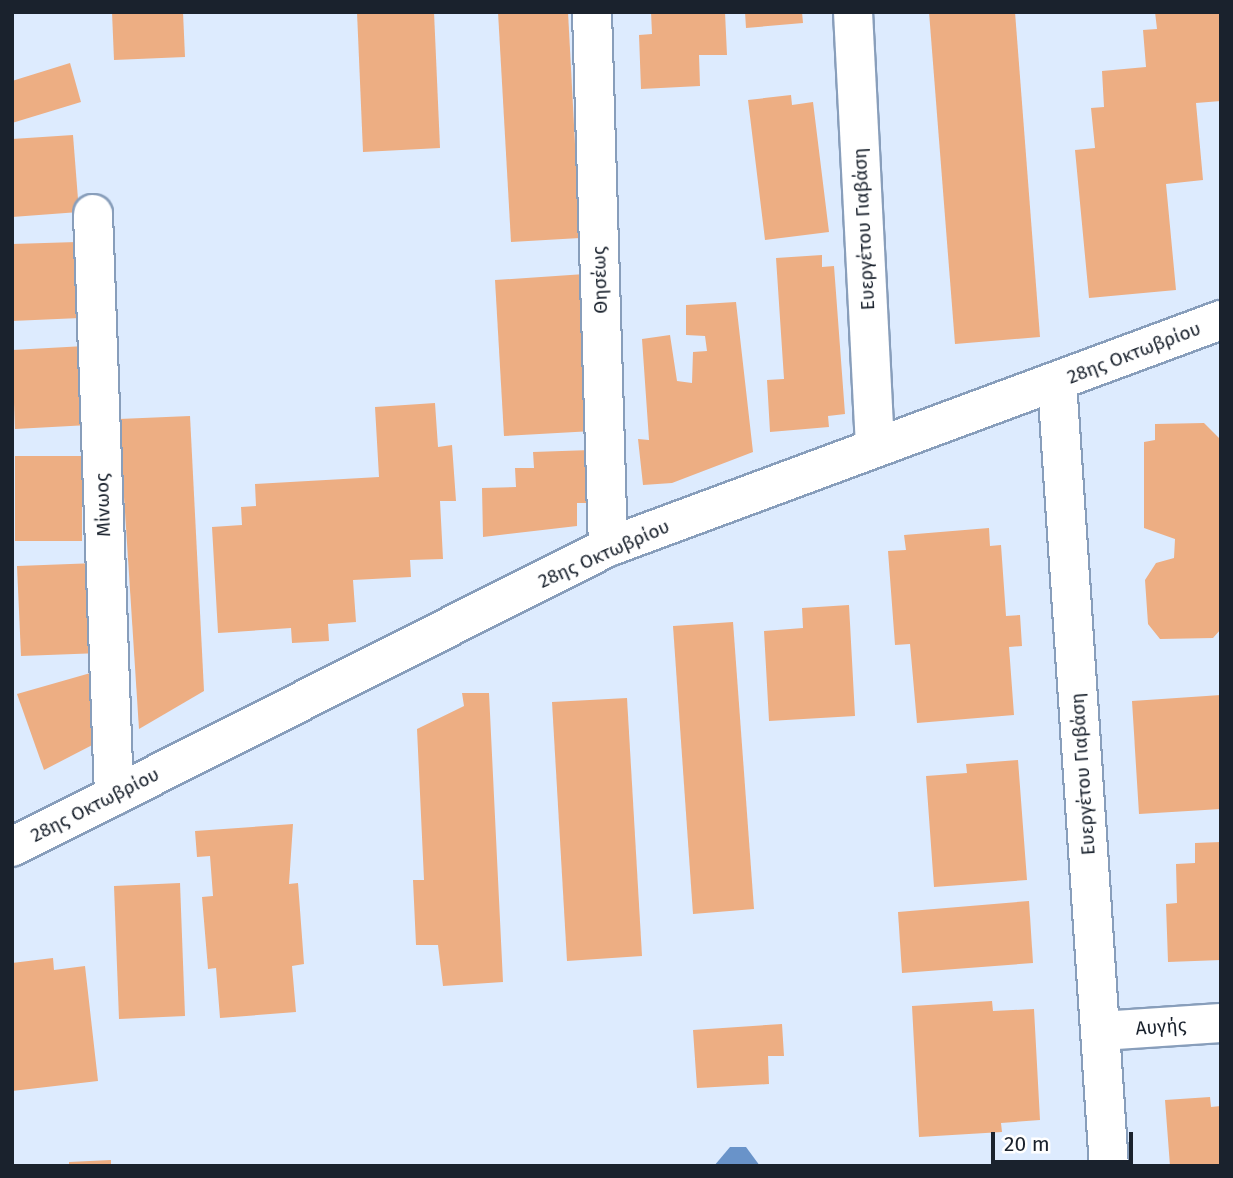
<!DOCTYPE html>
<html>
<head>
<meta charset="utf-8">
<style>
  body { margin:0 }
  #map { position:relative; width:1233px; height:1178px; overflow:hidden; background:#ddebfe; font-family:"Fira Sans",sans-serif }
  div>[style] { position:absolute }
  .water>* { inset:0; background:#6993c9 }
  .building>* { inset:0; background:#edae83 }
  .roads { filter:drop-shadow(2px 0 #889ebb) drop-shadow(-2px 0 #889ebb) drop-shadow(0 2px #889ebb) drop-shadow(0 -2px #889ebb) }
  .minor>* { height:38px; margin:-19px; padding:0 19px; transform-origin:19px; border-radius:19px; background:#fff }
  span { translate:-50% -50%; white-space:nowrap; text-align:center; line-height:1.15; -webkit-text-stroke:5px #fff; paint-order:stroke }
  .street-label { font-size:19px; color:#1a222d }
  .frame { position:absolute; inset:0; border:14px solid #1a222d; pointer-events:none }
  .scale { position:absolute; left:991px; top:1132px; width:142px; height:32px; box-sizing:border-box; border:4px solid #1a222d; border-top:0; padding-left:9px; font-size:21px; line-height:24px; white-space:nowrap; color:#1a222d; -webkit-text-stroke:5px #fff; paint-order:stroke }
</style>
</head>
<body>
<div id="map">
  <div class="water">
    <div style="clip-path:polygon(730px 1147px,746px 1147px,760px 1166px,714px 1166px)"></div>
  </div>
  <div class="building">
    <div style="clip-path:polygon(112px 12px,183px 12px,185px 57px,114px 60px)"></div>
    <div style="clip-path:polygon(357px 12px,434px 12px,440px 148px,363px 152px)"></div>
    <div style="clip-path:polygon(498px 12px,568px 12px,580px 238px,511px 242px)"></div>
    <div style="clip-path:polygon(651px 12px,725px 12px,727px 55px,699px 55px,700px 86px,641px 89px,639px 35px,652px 34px)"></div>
    <div style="clip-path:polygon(745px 12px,802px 12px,803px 23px,746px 28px)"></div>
    <div style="clip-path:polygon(929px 12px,1015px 12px,1040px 337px,955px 344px)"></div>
    <div style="clip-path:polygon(1155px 12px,1221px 12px,1221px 101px,1196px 103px,1203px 180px,1166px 184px,1176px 290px,1089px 298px,1075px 150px,1095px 148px,1091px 108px,1104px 107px,1102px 71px,1146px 67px,1143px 30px,1157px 29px)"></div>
    <div style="clip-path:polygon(70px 63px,81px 102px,12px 123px,12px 81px)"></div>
    <div style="clip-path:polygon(791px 95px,792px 105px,813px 102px,829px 232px,765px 240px,748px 100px)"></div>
    <div style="clip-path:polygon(73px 135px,79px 212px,12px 217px,12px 139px)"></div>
    <div style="clip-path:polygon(77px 242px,80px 318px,12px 321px,12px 244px)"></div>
    <div style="clip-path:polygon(822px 255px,822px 267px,834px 266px,845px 414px,828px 416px,829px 427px,770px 432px,767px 380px,784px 379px,776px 258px)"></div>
    <div style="clip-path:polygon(585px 274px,593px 431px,504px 436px,495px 280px)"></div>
    <div style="clip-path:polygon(736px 302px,753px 452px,672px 483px,643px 485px,638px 439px,649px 440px,642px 339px,670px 335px,677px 381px,692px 383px,693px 352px,707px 351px,705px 336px,686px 335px,686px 305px)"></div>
    <div style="clip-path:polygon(85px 346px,89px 425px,15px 429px,12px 350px)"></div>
    <div style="clip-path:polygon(435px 403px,438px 447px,452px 445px,456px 501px,440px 501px,443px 559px,410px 560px,411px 577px,353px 580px,356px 622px,328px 624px,329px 641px,292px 643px,291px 628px,218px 633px,212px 527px,242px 525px,241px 507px,256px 506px,255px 484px,379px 477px,375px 407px)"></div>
    <div style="clip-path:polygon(190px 416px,204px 691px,139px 729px,119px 419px)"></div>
    <div style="clip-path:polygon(1204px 423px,1221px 440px,1221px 629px,1213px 638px,1160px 639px,1148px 624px,1145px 580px,1156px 563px,1174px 558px,1175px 539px,1144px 528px,1144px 442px,1155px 440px,1155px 424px)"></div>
    <div style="clip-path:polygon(591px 450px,593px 503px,577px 503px,577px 526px,483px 537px,482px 488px,516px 487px,515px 468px,534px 468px,533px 452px)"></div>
    <div style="clip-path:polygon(15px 456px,82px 456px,82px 541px,15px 541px)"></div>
    <div style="clip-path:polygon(989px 528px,990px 546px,1001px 545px,1006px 616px,1020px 615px,1022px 646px,1009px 647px,1014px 715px,917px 723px,910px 644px,895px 645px,888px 551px,906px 550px,904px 535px)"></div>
    <div style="clip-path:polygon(97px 563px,101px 653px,21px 656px,17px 566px)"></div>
    <div style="clip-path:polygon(849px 605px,855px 716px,769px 721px,764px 631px,803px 628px,802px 608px)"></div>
    <div style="clip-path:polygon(733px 622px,754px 909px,693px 914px,673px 626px)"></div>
    <div style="clip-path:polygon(94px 672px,100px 741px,44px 770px,17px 694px)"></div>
    <div style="clip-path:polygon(462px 693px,489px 693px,503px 982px,443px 986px,438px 945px,416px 945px,413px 880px,424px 880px,417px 729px,464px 706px)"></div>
    <div style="clip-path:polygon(1221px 695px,1221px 809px,1139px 814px,1132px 701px)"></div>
    <div style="clip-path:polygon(627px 698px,642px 956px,567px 961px,552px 702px)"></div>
    <div style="clip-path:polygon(1018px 760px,1027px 880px,934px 887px,926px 776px,967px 773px,966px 764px)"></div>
    <div style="clip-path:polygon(293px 824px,289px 884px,298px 883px,304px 964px,292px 966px,296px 1012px,220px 1018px,216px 968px,208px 969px,202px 897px,213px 896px,210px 856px,197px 857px,195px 831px)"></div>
    <div style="clip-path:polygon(1221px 842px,1221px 960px,1168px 962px,1166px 904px,1177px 903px,1176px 864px,1195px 863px,1195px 843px)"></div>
    <div style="clip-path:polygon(180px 883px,185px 1016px,119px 1019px,114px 886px)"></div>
    <div style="clip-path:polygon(1029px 901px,1033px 963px,902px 973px,898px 912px)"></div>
    <div style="clip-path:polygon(53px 958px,54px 970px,85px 966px,98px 1081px,12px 1091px,12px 963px)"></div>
    <div style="clip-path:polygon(992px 1001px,993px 1011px,1034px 1009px,1040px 1120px,1001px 1123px,1002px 1132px,919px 1137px,912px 1006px)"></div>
    <div style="clip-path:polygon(782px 1024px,784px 1056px,768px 1056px,769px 1084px,697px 1088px,693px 1030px)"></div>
    <div style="clip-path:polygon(1210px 1097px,1211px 1107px,1221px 1106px,1221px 1166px,1170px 1166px,1165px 1100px)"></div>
    <div style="clip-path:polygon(111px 1160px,111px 1166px,69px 1166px,69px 1162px)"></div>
  </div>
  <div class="roads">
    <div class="minor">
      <div style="left:592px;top:12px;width:535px;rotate:88.29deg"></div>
      <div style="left:853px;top:12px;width:434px;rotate:87.1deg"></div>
      <div style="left:93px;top:214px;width:582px;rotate:87.93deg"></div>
      <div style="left:1057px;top:382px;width:786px;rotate:86.21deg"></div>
      <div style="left:12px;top:847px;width:667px;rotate:-26.72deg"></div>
      <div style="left:608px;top:547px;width:654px;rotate:-20.32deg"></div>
      <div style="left:1101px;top:1031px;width:120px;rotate:-3.8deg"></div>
    </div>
  </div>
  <div class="street-label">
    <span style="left:864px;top:229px;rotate:-93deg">Ευεργέτου Γιαβάση</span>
    <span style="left:600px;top:280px;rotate:-92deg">Θησέως</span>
    <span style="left:1134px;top:353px;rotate:-21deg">28ης Οκτωβρίου</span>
    <span style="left:103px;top:505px;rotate:-92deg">Μίνωος</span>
    <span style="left:604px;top:554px;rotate:-24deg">28ης Οκτωβρίου</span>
    <span style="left:1083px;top:774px;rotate:-94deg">Ευεργέτου Γιαβάση</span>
    <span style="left:95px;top:805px;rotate:-27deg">28ης Οκτωβρίου</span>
    <span style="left:1161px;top:1027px;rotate:-4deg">Αυγής</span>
  </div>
  <div class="frame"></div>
  <div class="scale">20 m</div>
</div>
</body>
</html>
